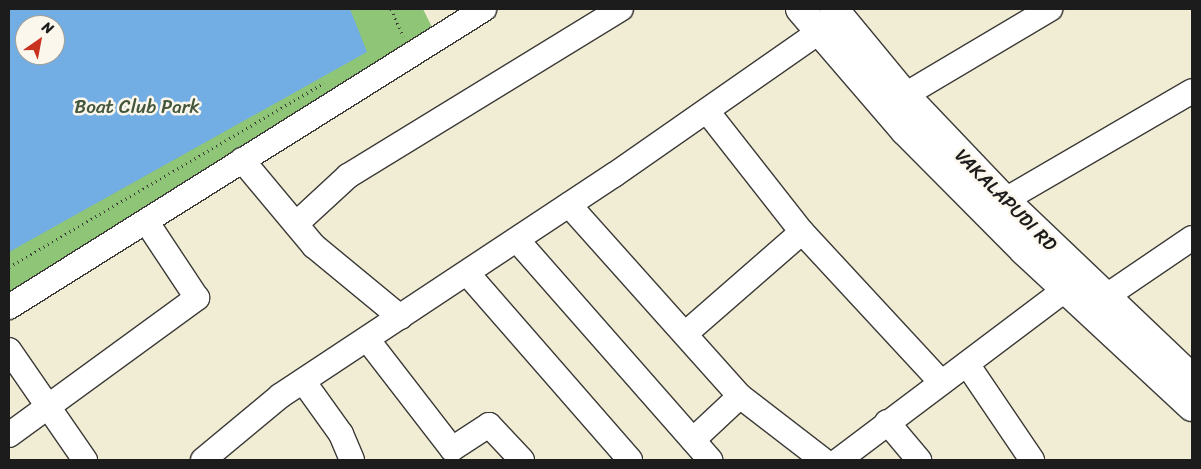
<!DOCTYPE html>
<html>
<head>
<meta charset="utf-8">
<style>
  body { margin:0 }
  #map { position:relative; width:1201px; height:469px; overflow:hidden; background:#f1ecd4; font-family:Sriracha,sans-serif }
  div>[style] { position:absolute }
  .green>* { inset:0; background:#8ec577 }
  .water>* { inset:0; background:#72ade3 }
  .path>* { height:3px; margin-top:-1.5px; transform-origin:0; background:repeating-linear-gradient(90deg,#3c3b38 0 1px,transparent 0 5px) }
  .roads { filter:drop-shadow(1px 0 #3c3b38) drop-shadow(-1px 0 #3c3b38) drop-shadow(0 1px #3c3b38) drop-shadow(0 -1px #3c3b38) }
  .minor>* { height:24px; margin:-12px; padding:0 12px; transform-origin:12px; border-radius:12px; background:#fff }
  .major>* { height:28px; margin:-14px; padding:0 14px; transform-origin:14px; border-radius:14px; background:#fff }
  span { translate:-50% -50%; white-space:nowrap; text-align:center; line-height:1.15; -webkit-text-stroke:5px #fbf7ec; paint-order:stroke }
  .park-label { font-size:19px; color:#44573c }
  .street-label { font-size:19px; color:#1c1c1c }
  .frame { position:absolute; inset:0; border:10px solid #1c1c1c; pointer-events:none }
  .north { position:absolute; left:15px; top:15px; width:50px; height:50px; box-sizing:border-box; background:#fbf7ec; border:1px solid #a29f99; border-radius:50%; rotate:33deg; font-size:14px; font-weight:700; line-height:20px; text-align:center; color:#1c1c1c }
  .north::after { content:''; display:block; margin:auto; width:18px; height:22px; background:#c8321e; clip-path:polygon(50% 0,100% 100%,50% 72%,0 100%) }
</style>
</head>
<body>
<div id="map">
  <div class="green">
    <div style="clip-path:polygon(evenodd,9px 9px,423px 9px,432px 27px,9px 307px,9px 9px,25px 25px,55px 25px,55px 55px,25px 55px,25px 25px)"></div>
  </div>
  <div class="water">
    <div style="clip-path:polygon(evenodd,9px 9px,350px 9px,367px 52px,9px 252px,9px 9px,25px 25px,55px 25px,55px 55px,25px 55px,25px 25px)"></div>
  </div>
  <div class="path">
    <div style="left:391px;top:9px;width:30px;rotate:66deg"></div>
    <div style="left:9px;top:267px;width:365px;rotate:-30.3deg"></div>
  </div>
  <div class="roads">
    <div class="minor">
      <div style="left:905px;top:95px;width:169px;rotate:-30.7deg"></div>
      <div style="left:707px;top:111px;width:154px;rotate:51.9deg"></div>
      <div style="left:802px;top:232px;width:205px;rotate:47.2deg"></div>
      <div style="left:242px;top:160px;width:112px;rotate:50.1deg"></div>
      <div style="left:314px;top:246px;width:112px;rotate:39.5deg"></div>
      <div style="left:1005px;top:200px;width:216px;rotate:-30.2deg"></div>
      <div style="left:569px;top:205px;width:256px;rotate:48.2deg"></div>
      <div style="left:740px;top:396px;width:105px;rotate:37.6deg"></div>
      <div style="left:296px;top:224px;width:71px;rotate:-42.7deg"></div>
      <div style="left:348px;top:176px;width:320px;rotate:-31.5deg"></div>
      <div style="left:517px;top:240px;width:293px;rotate:48.7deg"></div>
      <div style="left:467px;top:273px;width:248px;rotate:48.9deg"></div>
      <div style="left:1092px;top:306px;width:121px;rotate:-34.2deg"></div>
      <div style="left:9px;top:307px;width:561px;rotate:-32.1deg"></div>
      <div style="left:685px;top:334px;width:155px;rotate:-41.1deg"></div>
      <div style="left:367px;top:339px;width:139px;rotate:52.3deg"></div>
      <div style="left:452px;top:449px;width:44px;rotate:-33deg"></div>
      <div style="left:489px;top:425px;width:48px;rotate:46.7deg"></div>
      <div style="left:9px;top:350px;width:134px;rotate:55.4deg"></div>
      <div style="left:967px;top:364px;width:116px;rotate:55.9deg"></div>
      <div style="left:303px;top:381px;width:65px;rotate:54.4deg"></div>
      <div style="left:341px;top:434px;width:28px;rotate:67deg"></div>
      <div style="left:887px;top:422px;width:50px;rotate:49.9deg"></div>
      <div style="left:9px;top:435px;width:233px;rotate:-36.1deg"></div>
      <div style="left:197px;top:298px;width:92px;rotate:-123.5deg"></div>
      <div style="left:693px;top:440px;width:64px;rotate:-43.1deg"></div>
      <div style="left:203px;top:460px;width:100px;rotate:-39.7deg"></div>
      <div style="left:280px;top:396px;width:400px;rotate:-33.5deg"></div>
      <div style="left:614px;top:175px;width:267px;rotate:-34.9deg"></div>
      <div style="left:839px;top:460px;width:301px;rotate:-37deg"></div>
    </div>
    <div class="major">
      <div style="left:800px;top:9px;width:161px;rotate:49.3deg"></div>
      <div style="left:905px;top:131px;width:169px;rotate:45.2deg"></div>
      <div style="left:1024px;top:251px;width:229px;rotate:42.9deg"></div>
      <div style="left:834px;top:9px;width:112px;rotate:50.5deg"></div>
      <div style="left:905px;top:95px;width:145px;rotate:46.4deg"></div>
      <div style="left:1005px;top:200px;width:258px;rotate:43.6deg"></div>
    </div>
  </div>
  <div class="park-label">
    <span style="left:137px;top:107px">Boat Club Park</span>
  </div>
  <div class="street-label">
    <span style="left:1006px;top:200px;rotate:45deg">VAKALAPUDI RD</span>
  </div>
  <div class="frame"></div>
  <div class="north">N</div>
</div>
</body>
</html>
